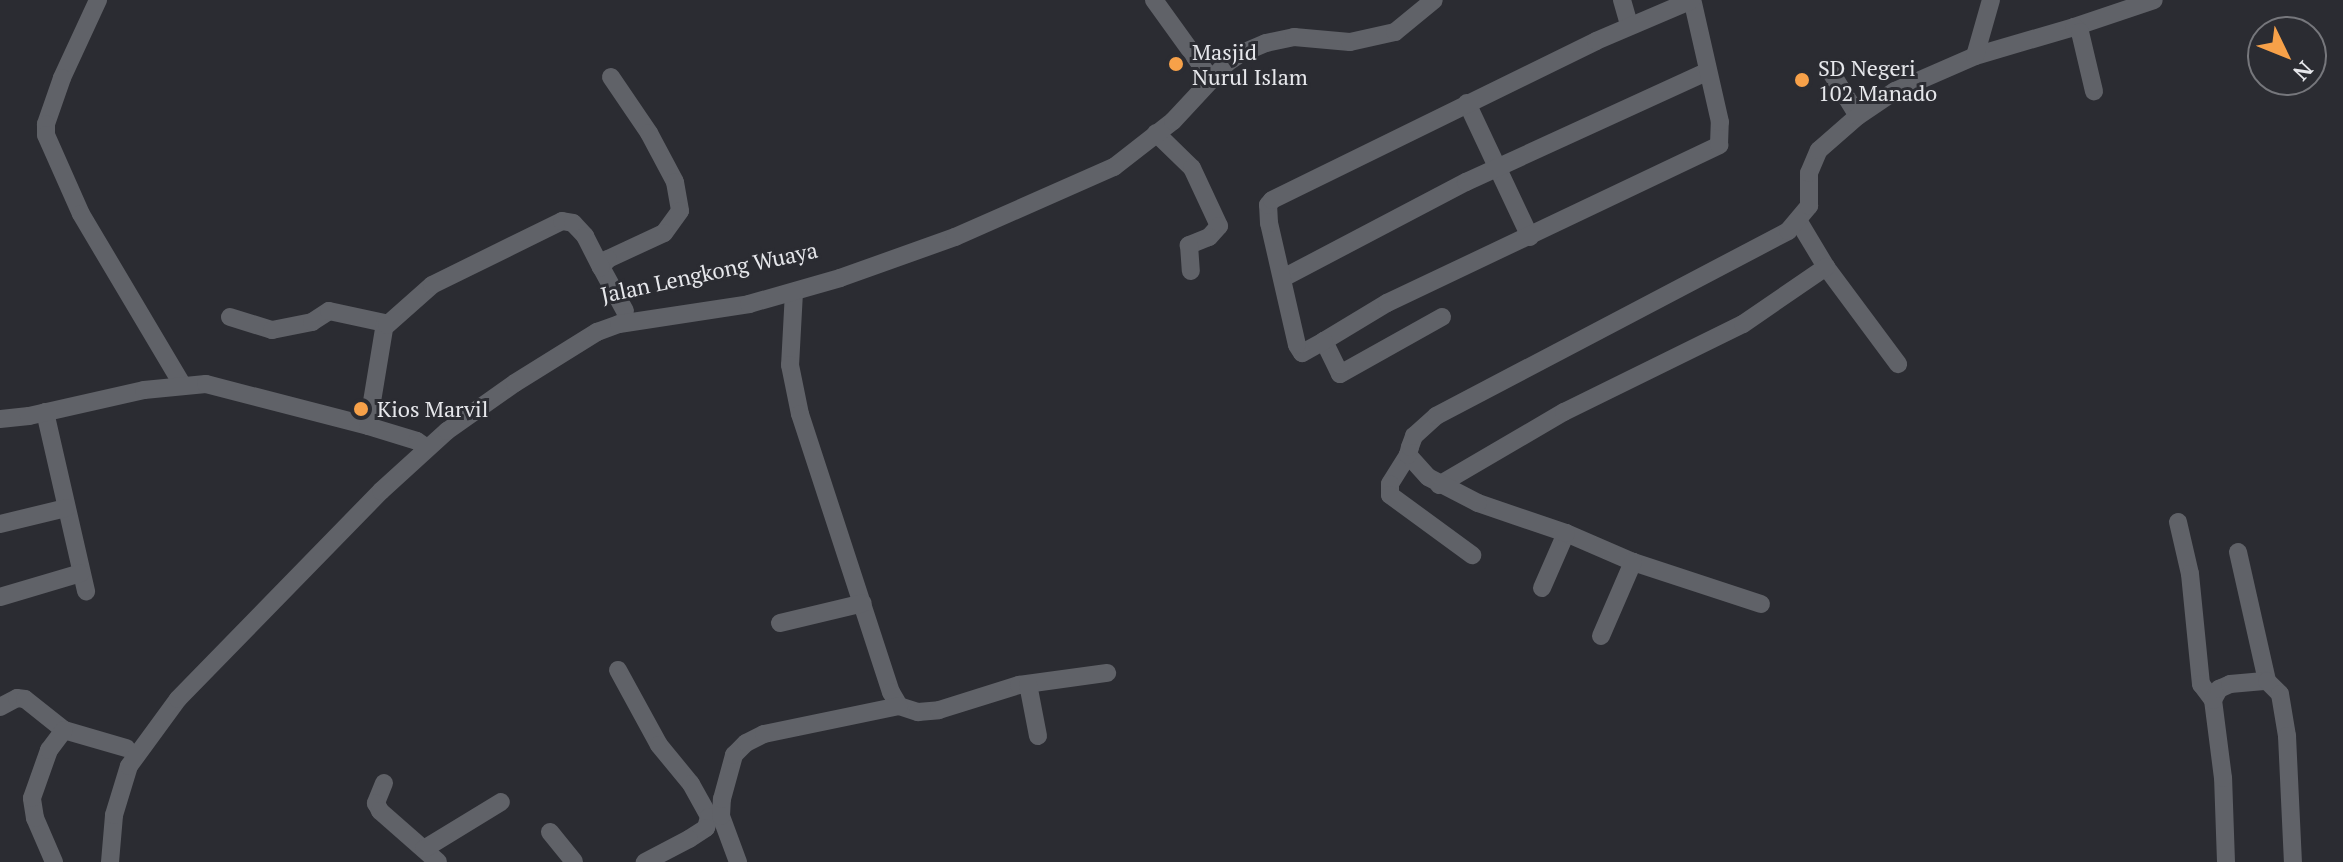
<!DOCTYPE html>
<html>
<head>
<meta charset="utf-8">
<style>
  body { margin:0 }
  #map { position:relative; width:2343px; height:862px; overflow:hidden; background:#2b2c32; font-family:"PT Serif",serif }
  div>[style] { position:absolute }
  .minor>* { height:18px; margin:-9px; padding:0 9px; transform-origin:9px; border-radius:9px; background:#606268 }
  .dots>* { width:22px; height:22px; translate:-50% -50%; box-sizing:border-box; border:4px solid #2b2c32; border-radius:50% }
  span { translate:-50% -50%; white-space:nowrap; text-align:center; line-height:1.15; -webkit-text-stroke:6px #2b2c32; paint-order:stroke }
  .poi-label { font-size:22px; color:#e6e7eb }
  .left { translate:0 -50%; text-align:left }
  .street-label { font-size:22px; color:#e6e7eb }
  .north { position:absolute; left:2247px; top:16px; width:80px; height:80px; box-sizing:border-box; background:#2b2c32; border:2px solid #76777c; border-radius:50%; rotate:133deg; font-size:22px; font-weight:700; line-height:32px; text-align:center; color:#e6e7eb }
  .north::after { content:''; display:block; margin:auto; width:28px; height:36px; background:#f7a149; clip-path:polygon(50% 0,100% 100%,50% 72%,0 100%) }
</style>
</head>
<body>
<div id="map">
  <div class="minor">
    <div style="left:98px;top:0;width:86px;rotate:114.8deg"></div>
    <div style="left:62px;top:78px;width:49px;rotate:109.2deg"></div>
    <div style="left:46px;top:124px;width:11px;rotate:90deg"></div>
    <div style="left:46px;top:135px;width:86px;rotate:66.1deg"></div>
    <div style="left:81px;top:214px;width:198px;rotate:59.3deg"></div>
    <div style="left:1154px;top:0;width:97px;rotate:54.2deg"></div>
    <div style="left:1622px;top:0;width:26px;rotate:74deg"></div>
    <div style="left:2074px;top:27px;width:84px;rotate:-18.6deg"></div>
    <div style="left:1975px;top:56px;width:103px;rotate:-16.3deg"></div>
    <div style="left:2074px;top:27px;width:8px;rotate:40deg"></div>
    <div style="left:2080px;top:32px;width:61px;rotate:76.7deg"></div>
    <div style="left:1832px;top:74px;width:49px;rotate:58.2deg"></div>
    <div style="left:611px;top:77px;width:68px;rotate:55.8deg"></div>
    <div style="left:649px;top:133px;width:55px;rotate:62deg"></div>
    <div style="left:675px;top:182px;width:29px;rotate:80deg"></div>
    <div style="left:680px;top:211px;width:27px;rotate:126deg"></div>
    <div style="left:664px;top:233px;width:62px;rotate:155.1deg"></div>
    <div style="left:608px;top:259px;width:11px;rotate:131deg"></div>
    <div style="left:601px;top:267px;width:50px;rotate:61.4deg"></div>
    <div style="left:1467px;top:103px;width:148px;rotate:64.8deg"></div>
    <div style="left:1156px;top:133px;width:50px;rotate:44.2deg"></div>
    <div style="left:1192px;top:168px;width:64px;rotate:65deg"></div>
    <div style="left:1219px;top:226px;width:15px;rotate:132deg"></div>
    <div style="left:1209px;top:237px;width:22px;rotate:158deg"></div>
    <div style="left:1189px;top:245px;width:26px;rotate:86deg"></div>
    <div style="left:1799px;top:222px;width:52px;rotate:59deg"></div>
    <div style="left:1826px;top:267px;width:121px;rotate:53.4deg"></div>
    <div style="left:1283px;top:278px;width:207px;rotate:-27.7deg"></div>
    <div style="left:1466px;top:182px;width:266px;rotate:-24.6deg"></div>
    <div style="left:794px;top:292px;width:73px;rotate:93.1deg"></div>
    <div style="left:790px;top:365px;width:50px;rotate:78.5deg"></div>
    <div style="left:800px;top:414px;width:293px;rotate:71.9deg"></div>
    <div style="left:891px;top:692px;width:16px;rotate:60deg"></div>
    <div style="left:899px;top:706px;width:20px;rotate:18deg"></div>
    <div style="left:918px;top:712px;width:21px;rotate:-5deg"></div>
    <div style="left:939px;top:710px;width:84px;rotate:-17.4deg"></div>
    <div style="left:1019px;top:685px;width:89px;rotate:-7.8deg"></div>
    <div style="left:230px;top:317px;width:44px;rotate:17.2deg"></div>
    <div style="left:272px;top:330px;width:41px;rotate:-11.3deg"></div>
    <div style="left:312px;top:322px;width:20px;rotate:-33deg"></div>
    <div style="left:329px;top:311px;width:57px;rotate:12.1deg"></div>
    <div style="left:385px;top:323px;width:104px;rotate:99.4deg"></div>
    <div style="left:1442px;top:317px;width:117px;rotate:150.8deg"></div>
    <div style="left:1340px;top:374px;width:37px;rotate:-116deg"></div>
    <div style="left:1324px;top:341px;width:74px;rotate:-31.1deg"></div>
    <div style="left:1387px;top:303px;width:368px;rotate:-25.4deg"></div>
    <div style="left:1719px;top:145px;width:23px;rotate:-88deg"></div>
    <div style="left:1720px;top:122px;width:122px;rotate:-102.8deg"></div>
    <div style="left:387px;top:325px;width:60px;rotate:-41.6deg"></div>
    <div style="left:432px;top:285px;width:145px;rotate:-26.2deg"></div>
    <div style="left:562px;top:221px;width:11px;rotate:10deg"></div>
    <div style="left:573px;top:223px;width:18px;rotate:47deg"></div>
    <div style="left:585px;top:236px;width:35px;rotate:63deg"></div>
    <div style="left:1324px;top:341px;width:25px;rotate:151deg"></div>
    <div style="left:1302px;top:353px;width:9px;rotate:-122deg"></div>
    <div style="left:1297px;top:345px;width:125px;rotate:-102.9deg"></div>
    <div style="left:1269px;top:223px;width:18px;rotate:-93deg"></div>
    <div style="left:1268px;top:205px;width:6px;rotate:-51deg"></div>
    <div style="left:1272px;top:200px;width:361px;rotate:-26.1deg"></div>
    <div style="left:1596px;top:41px;width:104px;rotate:-23.1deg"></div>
    <div style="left:45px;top:412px;width:184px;rotate:77.1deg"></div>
    <div style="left:0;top:419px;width:29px;rotate:-6deg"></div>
    <div style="left:29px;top:416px;width:118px;rotate:-12.7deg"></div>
    <div style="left:144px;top:390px;width:62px;rotate:-5.5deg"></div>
    <div style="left:206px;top:384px;width:167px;rotate:14.5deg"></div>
    <div style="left:368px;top:426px;width:51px;rotate:17deg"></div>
    <div style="left:417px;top:441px;width:12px;rotate:35deg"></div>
    <div style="left:1408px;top:455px;width:34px;rotate:122deg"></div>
    <div style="left:1390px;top:484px;width:11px;rotate:90deg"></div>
    <div style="left:1390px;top:495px;width:102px;rotate:36.2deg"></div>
    <div style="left:1439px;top:485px;width:145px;rotate:-30.3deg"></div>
    <div style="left:1564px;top:412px;width:199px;rotate:-26.2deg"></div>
    <div style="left:1743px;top:324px;width:101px;rotate:-34.5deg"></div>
    <div style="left:2178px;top:522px;width:53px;rotate:77deg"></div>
    <div style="left:2190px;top:574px;width:111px;rotate:84.3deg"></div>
    <div style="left:2201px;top:684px;width:20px;rotate:53deg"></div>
    <div style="left:0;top:524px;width:68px;rotate:-13.6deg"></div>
    <div style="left:2238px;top:552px;width:132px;rotate:77.3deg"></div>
    <div style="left:1542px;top:588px;width:60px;rotate:-66.4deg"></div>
    <div style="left:0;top:597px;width:84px;rotate:-16.5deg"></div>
    <div style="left:1761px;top:604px;width:135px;rotate:-161.8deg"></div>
    <div style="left:1633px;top:562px;width:73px;rotate:-156.6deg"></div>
    <div style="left:1566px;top:533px;width:93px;rotate:-161.2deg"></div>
    <div style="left:1478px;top:503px;width:56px;rotate:-152.5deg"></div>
    <div style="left:1428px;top:477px;width:30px;rotate:-132deg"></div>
    <div style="left:1408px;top:455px;width:8px;rotate:-76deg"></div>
    <div style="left:1410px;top:447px;width:12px;rotate:-70deg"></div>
    <div style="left:1414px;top:436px;width:30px;rotate:-42deg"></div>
    <div style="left:1436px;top:416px;width:398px;rotate:-27.7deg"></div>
    <div style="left:1788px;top:231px;width:33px;rotate:-50deg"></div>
    <div style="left:1809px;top:206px;width:33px;rotate:-90deg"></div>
    <div style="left:1809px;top:173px;width:25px;rotate:-67deg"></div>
    <div style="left:1819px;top:150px;width:52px;rotate:-41.1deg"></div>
    <div style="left:1858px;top:116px;width:45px;rotate:-34deg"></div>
    <div style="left:1895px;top:91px;width:87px;rotate:-23.6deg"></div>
    <div style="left:1975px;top:56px;width:58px;rotate:-74.1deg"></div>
    <div style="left:780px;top:623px;width:85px;rotate:-13.5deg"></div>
    <div style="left:1601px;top:636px;width:81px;rotate:-66.6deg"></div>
    <div style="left:618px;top:670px;width:85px;rotate:61.3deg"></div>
    <div style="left:659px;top:745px;width:50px;rotate:50.6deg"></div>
    <div style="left:691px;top:784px;width:38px;rotate:61deg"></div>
    <div style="left:709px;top:817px;width:11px;rotate:105deg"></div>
    <div style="left:706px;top:828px;width:20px;rotate:147deg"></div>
    <div style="left:689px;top:839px;width:50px;rotate:152.4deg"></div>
    <div style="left:1028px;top:684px;width:53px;rotate:79.1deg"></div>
    <div style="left:0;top:707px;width:19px;rotate:-28deg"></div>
    <div style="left:17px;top:698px;width:8px;rotate:7deg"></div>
    <div style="left:25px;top:699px;width:50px;rotate:38.5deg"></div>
    <div style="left:64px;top:730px;width:65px;rotate:16.2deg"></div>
    <div style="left:384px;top:783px;width:22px;rotate:112deg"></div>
    <div style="left:376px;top:803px;width:9px;rotate:63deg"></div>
    <div style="left:380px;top:811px;width:77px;rotate:41.3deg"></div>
    <div style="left:550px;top:832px;width:38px;rotate:51deg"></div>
    <div style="left:424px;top:849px;width:90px;rotate:-31.4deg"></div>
    <div style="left:54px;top:862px;width:48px;rotate:-113.4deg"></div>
    <div style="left:35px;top:818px;width:20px;rotate:-99deg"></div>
    <div style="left:32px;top:798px;width:51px;rotate:-70.5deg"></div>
    <div style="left:49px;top:750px;width:25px;rotate:-53deg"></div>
    <div style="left:110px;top:862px;width:47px;rotate:-85.1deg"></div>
    <div style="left:114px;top:815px;width:51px;rotate:-73deg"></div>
    <div style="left:129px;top:766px;width:83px;rotate:-53.8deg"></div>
    <div style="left:178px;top:699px;width:291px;rotate:-45.7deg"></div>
    <div style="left:381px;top:491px;width:89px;rotate:-42.3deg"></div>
    <div style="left:447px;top:431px;width:83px;rotate:-35.2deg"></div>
    <div style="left:515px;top:383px;width:97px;rotate:-31.9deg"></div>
    <div style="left:597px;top:332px;width:23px;rotate:-20deg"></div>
    <div style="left:619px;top:324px;width:132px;rotate:-8.7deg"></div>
    <div style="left:749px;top:304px;width:95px;rotate:-15.9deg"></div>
    <div style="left:840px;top:278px;width:122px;rotate:-19.6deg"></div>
    <div style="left:955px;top:237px;width:174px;rotate:-23.8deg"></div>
    <div style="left:1114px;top:167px;width:75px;rotate:-37.9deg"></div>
    <div style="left:1173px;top:121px;width:79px;rotate:-47deg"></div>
    <div style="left:1227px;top:63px;width:16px;rotate:-35deg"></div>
    <div style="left:1240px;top:54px;width:28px;rotate:-23deg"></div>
    <div style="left:1266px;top:43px;width:29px;rotate:-12deg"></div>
    <div style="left:1294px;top:37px;width:56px;rotate:5.1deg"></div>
    <div style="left:1350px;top:42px;width:46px;rotate:-12.5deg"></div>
    <div style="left:1395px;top:32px;width:50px;rotate:-39.4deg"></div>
    <div style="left:738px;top:862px;width:49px;rotate:-110.3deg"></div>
    <div style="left:721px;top:816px;width:17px;rotate:-87deg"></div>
    <div style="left:722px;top:799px;width:46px;rotate:-74.7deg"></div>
    <div style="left:734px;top:755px;width:17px;rotate:-45deg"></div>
    <div style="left:746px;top:743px;width:20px;rotate:-27deg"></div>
    <div style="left:764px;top:734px;width:138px;rotate:-11.7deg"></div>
    <div style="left:2226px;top:862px;width:84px;rotate:-92deg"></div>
    <div style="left:2223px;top:778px;width:79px;rotate:-97.3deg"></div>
    <div style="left:2213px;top:700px;width:13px;rotate:-61deg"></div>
    <div style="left:2219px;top:689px;width:12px;rotate:-24deg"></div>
    <div style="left:2230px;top:684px;width:37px;rotate:-5deg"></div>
    <div style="left:2267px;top:681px;width:18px;rotate:45deg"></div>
    <div style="left:2280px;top:694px;width:43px;rotate:80.5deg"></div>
    <div style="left:2287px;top:736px;width:126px;rotate:87.3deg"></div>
  </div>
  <div class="dots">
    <div style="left:1176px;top:64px;background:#f7a149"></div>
    <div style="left:1802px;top:80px;background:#f7a149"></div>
    <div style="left:361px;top:409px;background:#f7a149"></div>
  </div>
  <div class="poi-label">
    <span class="left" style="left:1192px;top:64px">Masjid<br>Nurul Islam</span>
    <span class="left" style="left:1818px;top:80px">SD Negeri<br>102 Manado</span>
    <span class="left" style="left:377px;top:409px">Kios Marvil</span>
  </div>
  <div class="street-label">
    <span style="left:709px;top:272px;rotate:-12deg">Jalan Lengkong Wuaya</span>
  </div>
  <div class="north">N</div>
</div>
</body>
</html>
